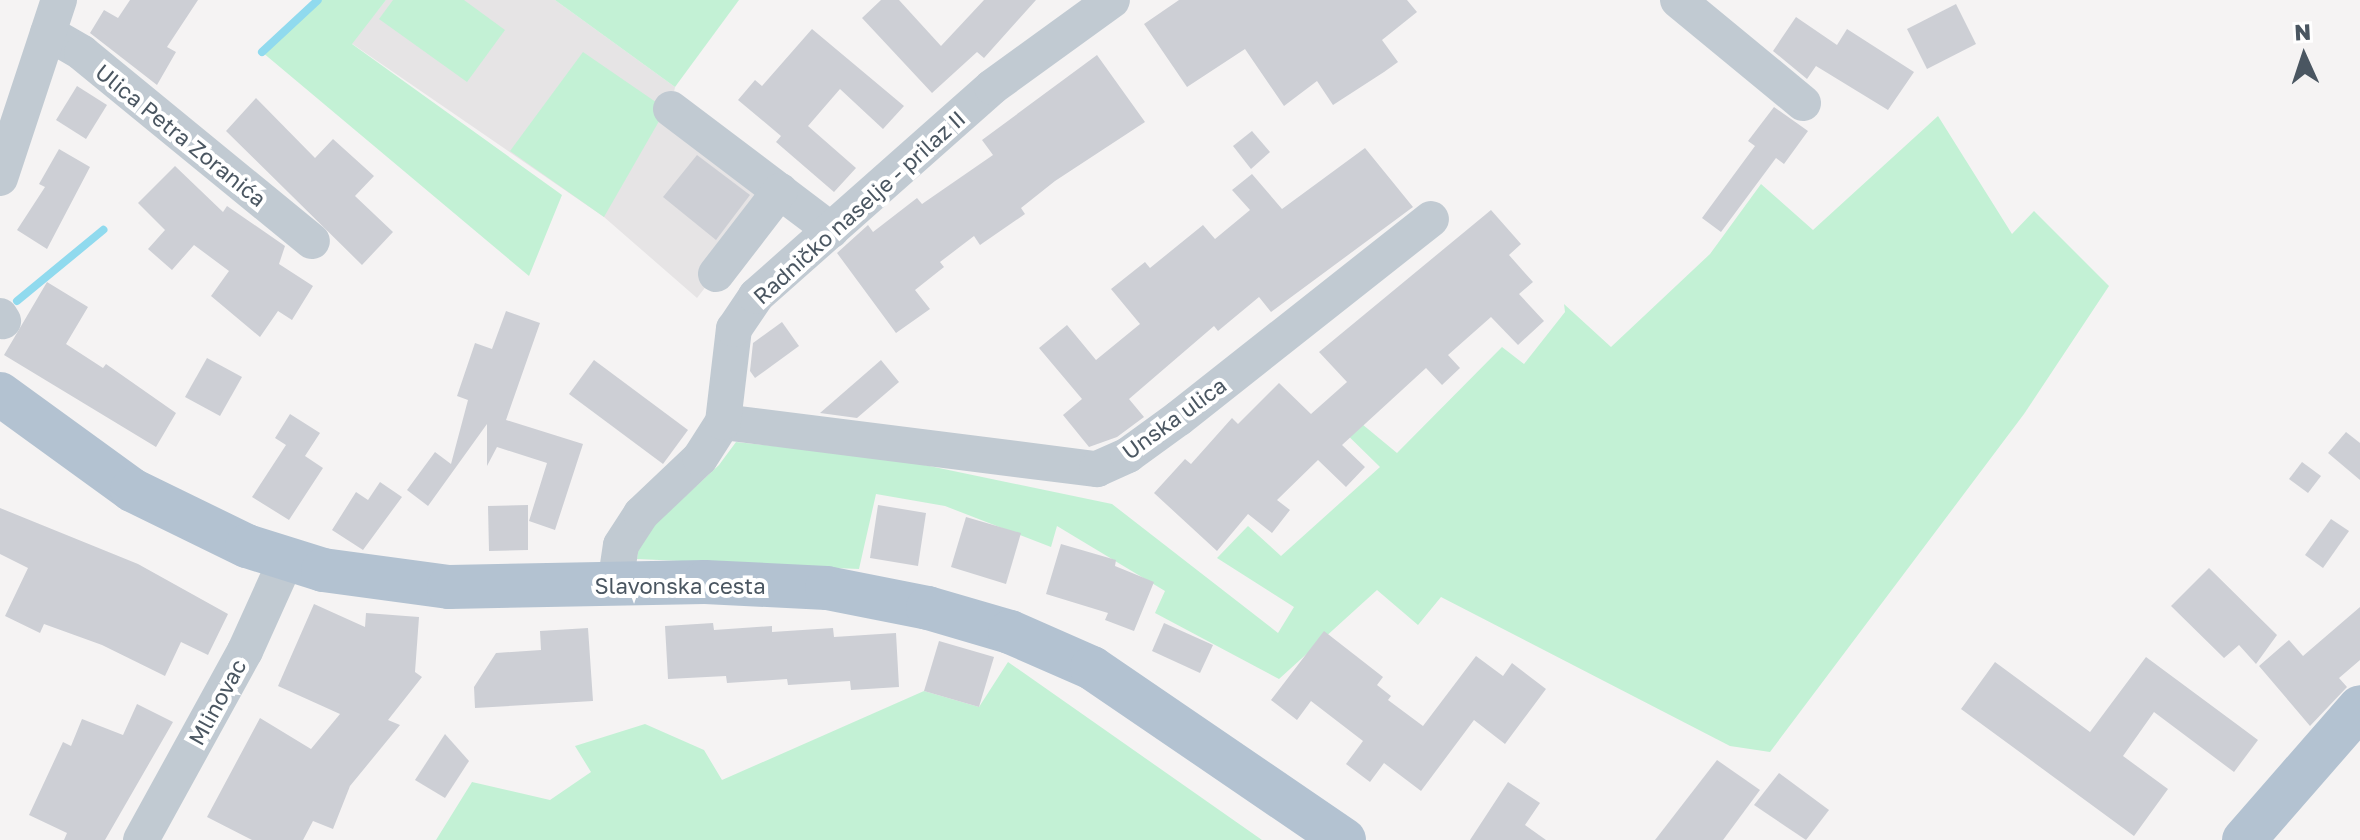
<!DOCTYPE html>
<html>
<head>
<meta charset="utf-8">
<style>
  body { margin:0 }
  #map { position:relative; width:2360px; height:840px; overflow:hidden; background:#f5f3f3; font-family:"Golos Text",sans-serif }
  div>[style] { position:absolute }
  .education>* { inset:0; background:#e6e4e5 }
  .green>* { inset:0; background:#c3f1d5 }
  .stream>* { height:8px; margin:-4px; padding:0 4px; transform-origin:4px; border-radius:4px; background:#90daee }
  .building>* { inset:0; background:#cdcfd5 }
  .minor>* { height:36px; margin:-18px; padding:0 18px; transform-origin:18px; border-radius:18px; background:#c1cad2 }
  .major>* { height:44px; margin:-22px; padding:0 22px; transform-origin:22px; border-radius:22px; background:#b3c2d1 }
  span { translate:-50% -50%; white-space:nowrap; text-align:center; line-height:1.15; -webkit-text-stroke:8px #fff; paint-order:stroke }
  .street-label { font-size:22px; color:#4a5661 }
  .north { position:absolute; left:2264px; top:16px; width:80px; height:80px; -webkit-text-stroke:6px #fff; paint-order:stroke; rotate:357deg; font-size:22px; font-weight:700; line-height:32px; text-align:center; color:#4a5661 }
  .north::after { content:''; display:block; margin:auto; width:28px; height:36px; background:#4a5661; clip-path:polygon(50% 0,100% 100%,50% 72%,0 100%) }
</style>
</head>
<body>
<div id="map">
  <div class="education">
    <div style="clip-path:polygon(386px 0,555px 0,675px 87px,671px 110px,780px 191px,697px 298px,604px 217px,351px 43px)"></div>
  </div>
  <div class="green">
    <div style="clip-path:polygon(318px 0,386px 0,352px 44px,562px 195px,529px 276px,262px 52px)"></div>
    <div style="clip-path:polygon(393px 0,464px 0,505px 30px,467px 82px,379px 19px)"></div>
    <div style="clip-path:polygon(555px 0,739px 0,675px 87px)"></div>
    <div style="clip-path:polygon(583px 52px,666px 109px,604px 217px,510px 151px)"></div>
    <div style="clip-path:polygon(1938px 116px,2012px 234px,2034px 211px,2109px 286px,2024px 414px,1770px 752px,1730px 746px,1441px 597px,1418px 625px,1377px 590px,1279px 679px,1155px 613px,1165px 591px,1057px 526px,1051px 547px,945px 506px,876px 494px,859px 569px,637px 559px,640px 538px,719px 465px,736px 442px,891px 458px,1112px 504px,1278px 633px,1294px 607px,1217px 558px,1248px 526px,1281px 556px,1380px 467px,1330px 418px,1339px 405px,1397px 453px,1502px 347px,1524px 364px,1565px 312px,1564px 304px,1611px 347px,1710px 254px,1761px 184px,1813px 230px)"></div>
    <div style="clip-path:polygon(1008px 662px,1262px 840px,436px 840px,472px 782px,550px 800px,591px 772px,575px 746px,645px 724px,704px 750px,722px 780px,924px 691px,979px 707px)"></div>
  </div>
  <div class="stream">
    <div style="left:262px;top:52px;width:76px;rotate:-42.9deg"></div>
    <div style="left:17px;top:301px;width:112px;rotate:-39.5deg"></div>
  </div>
  <div class="building">
    <div style="clip-path:polygon(130px 0,198px 0,167px 47px,176px 52px,157px 85px,90px 33px,104px 10px,118px 18px)"></div>
    <div style="clip-path:polygon(881px 0,899px 0,941px 46px,984px 0,1036px 0,984px 58px,977px 52px,932px 93px,862px 18px)"></div>
    <div style="clip-path:polygon(1179px 0,1407px 0,1417px 12px,1382px 40px,1398px 62px,1384px 72px,1333px 105px,1317px 81px,1284px 106px,1245px 49px,1187px 87px,1144px 24px)"></div>
    <div style="clip-path:polygon(1956px 4px,1976px 44px,1927px 69px,1907px 29px)"></div>
    <div style="clip-path:polygon(1796px 17px,1837px 45px,1847px 29px,1914px 72px,1888px 110px,1816px 66px,1807px 79px,1773px 51px)"></div>
    <div style="clip-path:polygon(812px 29px,904px 106px,883px 129px,840px 89px,808px 126px,856px 168px,834px 192px,776px 142px,781px 136px,738px 100px,755px 80px,762px 86px)"></div>
    <div style="clip-path:polygon(1097px 55px,1145px 122px,1055px 181px,1021px 208px,1025px 214px,980px 245px,974px 236px,940px 262px,944px 267px,915px 290px,930px 309px,896px 333px,837px 253px,868px 225px,873px 232px,917px 198px,922px 204px,993px 155px,982px 140px)"></div>
    <div style="clip-path:polygon(77px 86px,107px 105px,86px 139px,56px 120px)"></div>
    <div style="clip-path:polygon(256px 98px,315px 158px,333px 139px,374px 176px,355px 196px,393px 232px,362px 265px,226px 131px)"></div>
    <div style="clip-path:polygon(1774px 107px,1808px 131px,1784px 164px,1776px 158px,1721px 232px,1702px 218px,1755px 146px,1748px 141px)"></div>
    <div style="clip-path:polygon(1252px 131px,1270px 152px,1251px 169px,1233px 146px)"></div>
    <div style="clip-path:polygon(1365px 148px,1413px 207px,1271px 312px,1259px 297px,1218px 331px,1214px 326px,1129px 399px,1144px 417px,1117px 437px,1089px 447px,1063px 415px,1082px 399px,1039px 348px,1067px 325px,1096px 360px,1140px 324px,1111px 289px,1145px 262px,1150px 268px,1203px 225px,1215px 239px,1250px 210px,1232px 190px,1252px 174px,1282px 209px)"></div>
    <div style="clip-path:polygon(59px 149px,90px 167px,47px 249px,17px 230px,45px 187px,39px 184px)"></div>
    <div style="clip-path:polygon(697px 155px,750px 195px,716px 240px,663px 197px)"></div>
    <div style="clip-path:polygon(175px 166px,223px 212px,227px 206px,285px 246px,279px 264px,313px 286px,292px 320px,278px 311px,260px 337px,211px 296px,229px 271px,194px 245px,172px 270px,148px 249px,165px 230px,138px 203px)"></div>
    <div style="clip-path:polygon(1491px 210px,1521px 244px,1509px 255px,1533px 282px,1519px 294px,1544px 321px,1518px 345px,1491px 317px,1448px 355px,1460px 368px,1442px 385px,1426px 368px,1342px 445px,1365px 467px,1346px 487px,1318px 460px,1277px 500px,1290px 510px,1272px 533px,1248px 514px,1217px 551px,1154px 493px,1185px 459px,1191px 464px,1232px 418px,1238px 424px,1279px 383px,1311px 414px,1347px 382px,1319px 352px)"></div>
    <div style="clip-path:polygon(47px 282px,88px 307px,66px 344px,103px 368px,106px 364px,176px 413px,156px 447px,4px 355px)"></div>
    <div style="clip-path:polygon(506px 311px,540px 323px,506px 420px,583px 444px,555px 530px,529px 521px,547px 463px,497px 447px,487px 466px,487px 424px,428px 506px,407px 490px,435px 452px,451px 464px,468px 400px,457px 396px,475px 343px,492px 349px)"></div>
    <div style="clip-path:polygon(782px 322px,799px 346px,755px 378px,750px 371px,753px 343px)"></div>
    <div style="clip-path:polygon(207px 358px,242px 377px,220px 416px,185px 397px)"></div>
    <div style="clip-path:polygon(594px 360px,688px 430px,663px 464px,569px 394px)"></div>
    <div style="clip-path:polygon(881px 360px,899px 382px,857px 418px,820px 413px)"></div>
    <div style="clip-path:polygon(290px 414px,320px 433px,305px 456px,323px 468px,289px 520px,252px 497px,286px 445px,275px 438px)"></div>
    <div style="clip-path:polygon(2346px 432px,2360px 443px,2360px 480px,2328px 453px)"></div>
    <div style="clip-path:polygon(2302px 462px,2321px 476px,2308px 493px,2289px 479px)"></div>
    <div style="clip-path:polygon(380px 482px,402px 497px,363px 550px,332px 530px,356px 492px,368px 500px)"></div>
    <div style="clip-path:polygon(528px 505px,528px 550px,489px 551px,488px 506px)"></div>
    <div style="clip-path:polygon(878px 505px,926px 513px,918px 566px,870px 558px)"></div>
    <div style="clip-path:polygon(0 508px,138px 564px,228px 614px,208px 655px,181px 642px,165px 676px,102px 645px,44px 624px,40px 633px,5px 616px,28px 568px,0 554px)"></div>
    <div style="clip-path:polygon(966px 517px,1021px 533px,1006px 584px,951px 567px)"></div>
    <div style="clip-path:polygon(2331px 519px,2349px 531px,2323px 568px,2305px 555px)"></div>
    <div style="clip-path:polygon(1061px 544px,1116px 560px,1115px 566px,1154px 582px,1134px 631px,1105px 620px,1108px 613px,1046px 594px)"></div>
    <div style="clip-path:polygon(2209px 568px,2277px 635px,2256px 664px,2239px 645px,2224px 658px,2171px 606px)"></div>
    <div style="clip-path:polygon(314px 604px,365px 627px,366px 613px,419px 617px,415px 672px,422px 677px,388px 720px,400px 725px,350px 786px,333px 829px,313px 821px,303px 840px,252px 840px,207px 817px,260px 718px,311px 749px,340px 714px,278px 686px)"></div>
    <div style="clip-path:polygon(2360px 607px,2360px 660px,2339px 678px,2347px 687px,2310px 726px,2259px 666px,2289px 640px,2303px 656px)"></div>
    <div style="clip-path:polygon(713px 623px,714px 630px,772px 626px,772px 632px,833px 628px,834px 637px,896px 633px,899px 687px,851px 690px,850px 681px,788px 685px,787px 679px,727px 683px,726px 676px,668px 679px,665px 626px)"></div>
    <div style="clip-path:polygon(1164px 623px,1213px 645px,1200px 673px,1152px 651px)"></div>
    <div style="clip-path:polygon(588px 628px,593px 701px,475px 708px,474px 687px,496px 653px,541px 650px,540px 631px)"></div>
    <div style="clip-path:polygon(1324px 631px,1383px 677px,1377px 685px,1391px 696px,1388px 700px,1423px 726px,1476px 656px,1503px 676px,1512px 663px,1546px 689px,1505px 744px,1474px 720px,1421px 791px,1384px 763px,1370px 782px,1346px 764px,1363px 741px,1311px 701px,1297px 720px,1271px 700px)"></div>
    <div style="clip-path:polygon(939px 641px,994px 657px,979px 707px,924px 691px)"></div>
    <div style="clip-path:polygon(2146px 657px,2258px 740px,2234px 772px,2154px 712px,2123px 756px,2168px 789px,2134px 836px,1961px 709px,1995px 662px,2090px 732px)"></div>
    <div style="clip-path:polygon(137px 704px,173px 722px,105px 840px,64px 840px,67px 833px,29px 815px,63px 742px,71px 746px,82px 719px,123px 735px)"></div>
    <div style="clip-path:polygon(445px 734px,469px 761px,445px 798px,415px 780px)"></div>
    <div style="clip-path:polygon(1717px 760px,1760px 790px,1723px 840px,1655px 840px)"></div>
    <div style="clip-path:polygon(1779px 773px,1829px 810px,1806px 840px,1754px 805px)"></div>
    <div style="clip-path:polygon(1508px 782px,1540px 803px,1525px 825px,1546px 840px,1470px 840px)"></div>
  </div>
  <div class="minor">
    <div style="left:1678px;top:0;width:162px;rotate:39.5deg"></div>
    <div style="left:48px;top:33px;width:39px;rotate:30deg"></div>
    <div style="left:82px;top:53px;width:297px;rotate:39.3deg"></div>
    <div style="left:671px;top:109px;width:201px;rotate:37.1deg"></div>
    <div style="left:0;top:178px;width:188px;rotate:-71.7deg"></div>
    <div style="left:716px;top:274px;width:105px;rotate:-52.4deg"></div>
    <div style="left:0;top:316px;width:6px;rotate:59deg"></div>
    <div style="left:723px;top:422px;width:377px;rotate:7.2deg"></div>
    <div style="left:1097px;top:469px;width:34px;rotate:-24deg"></div>
    <div style="left:1128px;top:455px;width:63px;rotate:-36deg"></div>
    <div style="left:1179px;top:418px;width:321px;rotate:-38.3deg"></div>
    <div style="left:615px;top:585px;width:40px;rotate:-81.5deg"></div>
    <div style="left:621px;top:545px;width:37px;rotate:-57deg"></div>
    <div style="left:641px;top:514px;width:81px;rotate:-43.5deg"></div>
    <div style="left:700px;top:458px;width:43px;rotate:-57.4deg"></div>
    <div style="left:723px;top:422px;width:94px;rotate:-83.3deg"></div>
    <div style="left:734px;top:329px;width:40px;rotate:-56deg"></div>
    <div style="left:756px;top:296px;width:315px;rotate:-41.5deg"></div>
    <div style="left:992px;top:87px;width:148px;rotate:-35.9deg"></div>
    <div style="left:141px;top:840px;width:216px;rotate:-61.2deg"></div>
    <div style="left:245px;top:651px;width:100px;rotate:-65.7deg"></div>
  </div>
  <div class="major">
    <div style="left:0;top:394px;width:163px;rotate:36deg"></div>
    <div style="left:132px;top:490px;width:128px;rotate:26deg"></div>
    <div style="left:247px;top:546px;width:80px;rotate:17.5deg"></div>
    <div style="left:323px;top:570px;width:127px;rotate:7.7deg"></div>
    <div style="left:449px;top:587px;width:256px;rotate:-1.1deg"></div>
    <div style="left:705px;top:582px;width:122px;rotate:2.8deg"></div>
    <div style="left:827px;top:588px;width:103px;rotate:11.2deg"></div>
    <div style="left:928px;top:608px;width:85px;rotate:16.3deg"></div>
    <div style="left:1010px;top:632px;width:90px;rotate:23.7deg"></div>
    <div style="left:1092px;top:668px;width:305px;rotate:34.3deg"></div>
    <div style="left:2244px;top:840px;width:176px;rotate:-48.9deg"></div>
  </div>
  <div class="street-label">
    <span style="left:181px;top:135px;rotate:39deg">Ulica Petra Zoranića</span>
    <span style="left:859px;top:207px;rotate:-42deg">Radničko naselje - prilaz II</span>
    <span style="left:1174px;top:418px;rotate:-36deg">Unska ulica</span>
    <span style="left:680px;top:586px">Slavonska cesta</span>
    <span style="left:217px;top:702px;rotate:-61deg">Mlinovac</span>
  </div>
  <div class="north">N</div>
</div>
</body>
</html>
